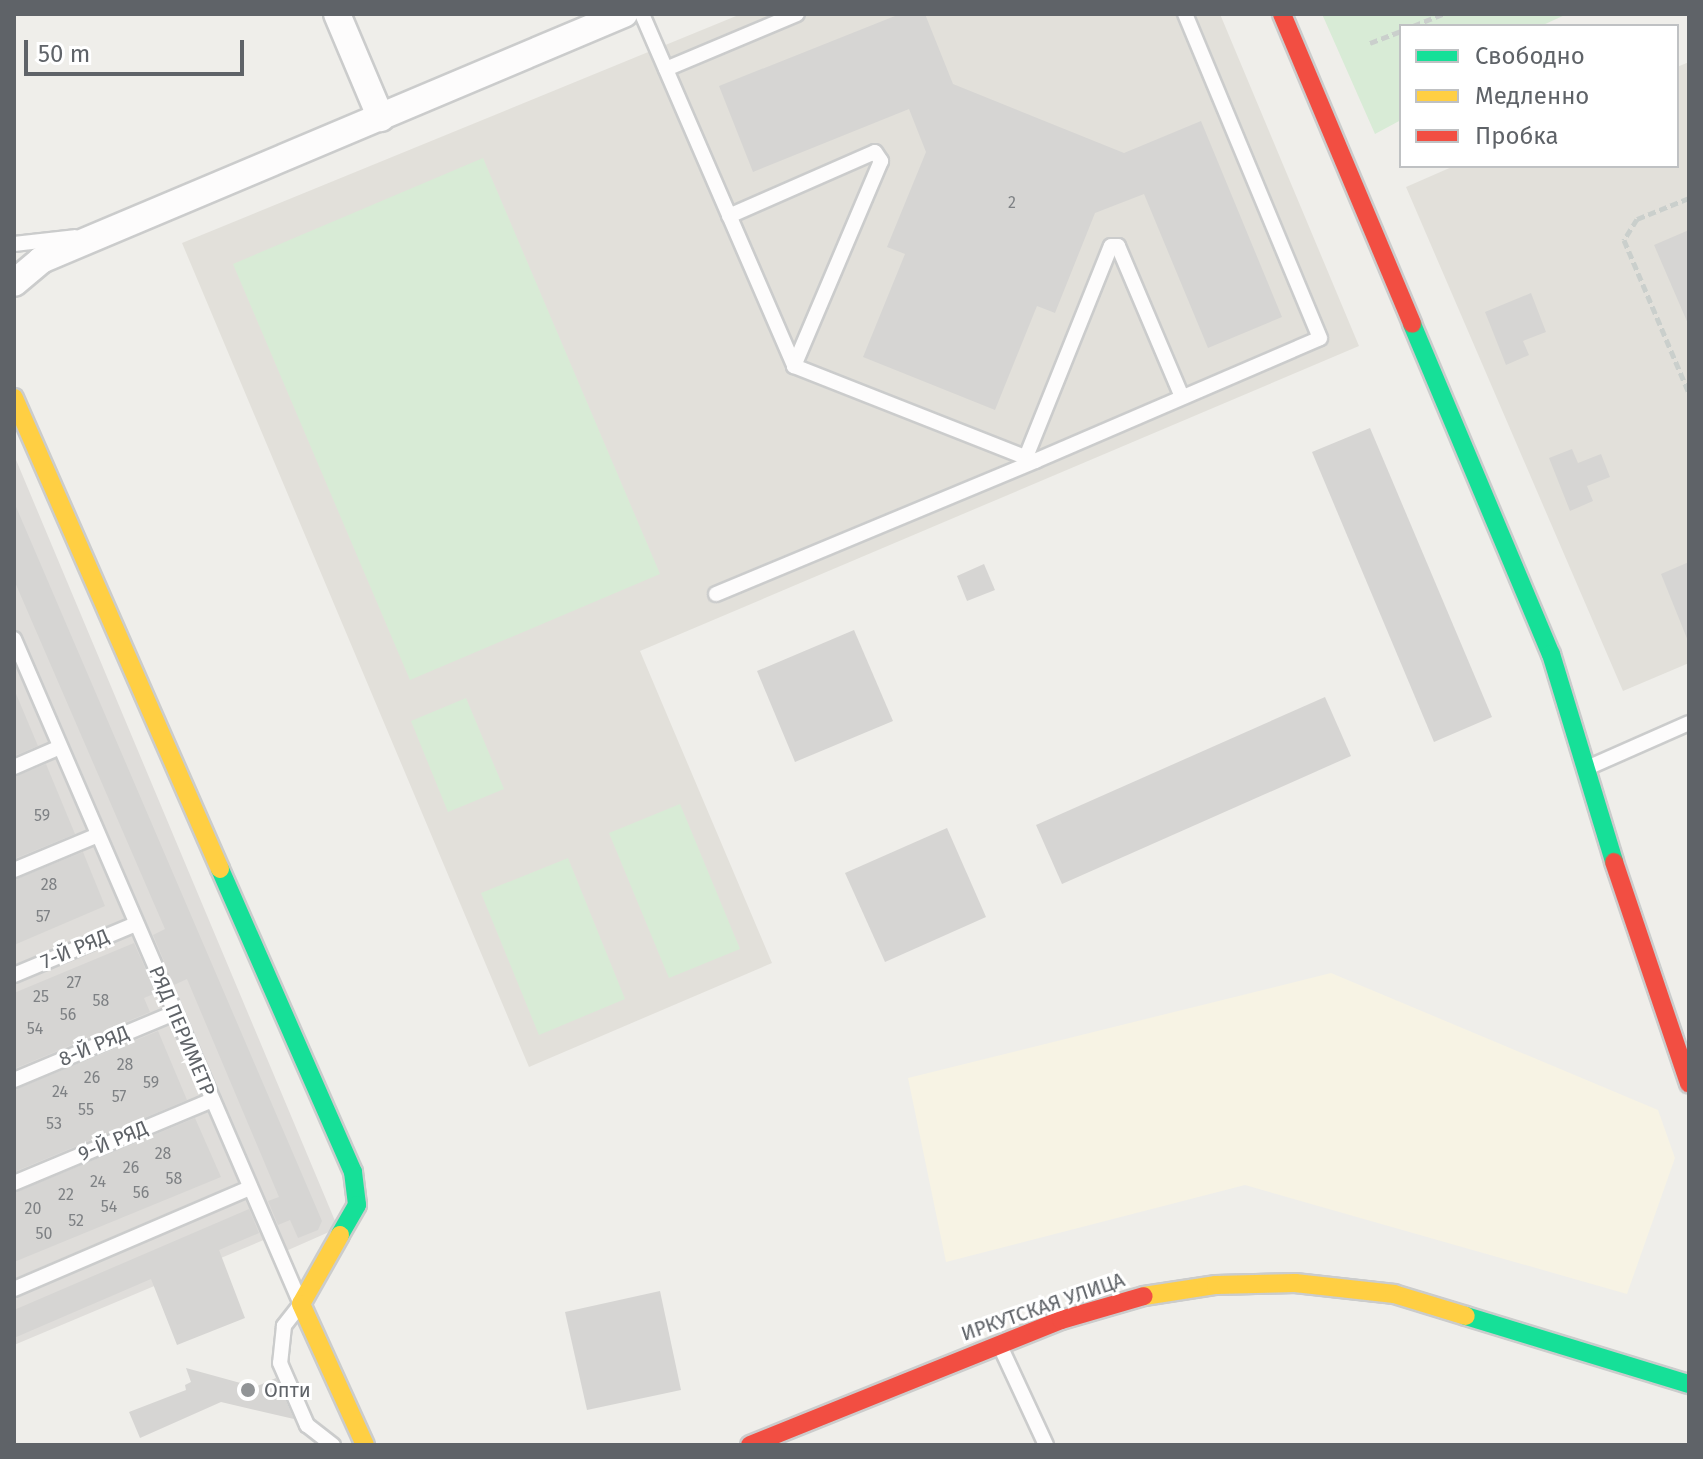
<!DOCTYPE html>
<html>
<head>
<meta charset="utf-8">
<style>
  body { margin:0 }
  #map { position:relative; width:1703px; height:1459px; overflow:hidden; background:#efeeea; font-family:"Fira Sans",sans-serif }
  div>[style] { position:absolute }
  .commercial>* { inset:0; background:#f7f3e4 }
  .industrial>* { inset:0; background:#dfddda }
  .education>* { inset:0; background:#e2e0da }
  .green>* { inset:0; background:#d8ebd6 }
  .building>* { inset:0; background:#d6d5d3 }
  .path>* { height:5px; margin-top:-2.5px; transform-origin:0; background:repeating-linear-gradient(90deg,#cacfcc 0 8px,transparent 0 12px) }
  .roads { filter:drop-shadow(2px 0 #cbcccc) drop-shadow(-2px 0 #cbcccc) drop-shadow(0 2px #cbcccc) drop-shadow(0 -2px #cbcccc) }
  .lane>* { height:14px; margin:-7px; padding:0 7px; transform-origin:7px; border-radius:7px; background:#fdfcfc }
  .street>* { height:26px; margin:-13px; padding:0 13px; transform-origin:13px; border-radius:13px; background:#fdfcfc }
  .fast>* { height:18px; margin:-9px; padding:0 9px; transform-origin:9px; border-radius:9px; background:#16e098 }
  .slow>* { height:18px; margin:-9px; padding:0 9px; transform-origin:9px; border-radius:9px; background:#ffcf43 }
  .jam>* { height:18px; margin:-9px; padding:0 9px; transform-origin:9px; border-radius:9px; background:#f24e42 }
  .dots>* { width:22px; height:22px; translate:-50% -50%; box-sizing:border-box; border:4px solid #fff; border-radius:50% }
  span { translate:-50% -50%; white-space:nowrap; text-align:center; line-height:1.15; -webkit-text-stroke:6px #fff; paint-order:stroke }
  .number-label { font-size:16px; color:#7e8184 }
  .number-label span { -webkit-text-stroke-width:0 }
  .street-label { font-size:20px; color:#5f6368 }
  .poi-label { font-size:20px; color:#5f6368 }
  .left { translate:0 -50%; text-align:left }
  .frame { position:absolute; inset:0; border:16px solid #5f6368; pointer-events:none }
  .legend { position:absolute; left:1399px; top:24px; width:280px; height:144px; box-sizing:border-box; background:#fff; border:2px solid #bfc1c3; margin:0; padding:10px 14px; list-style:none; font-size:24px; color:#5f6368 }
  .legend li { display:flex; align-items:center; gap:16px; height:40px }
  .legend b { width:40px; border:2px solid #bfc1c3 }
  .scale { position:absolute; left:24px; top:40px; width:220px; height:36px; box-sizing:border-box; border:4px solid #5f6368; border-top:0; padding-left:10px; font-size:24px; line-height:28px; white-space:nowrap; color:#5f6368; -webkit-text-stroke:6px #fff; paint-order:stroke }
</style>
</head>
<body>
<div id="map">
  <div class="commercial">
    <div style="clip-path:polygon(1331px 973px,1658px 1110px,1675px 1158px,1627px 1294px,1245px 1185px,946px 1262px,908px 1078px)"></div>
  </div>
  <div class="industrial">
    <div style="clip-path:polygon(14px 455px,338px 1228px,286px 1251px,278px 1234px,14px 1345px)"></div>
  </div>
  <div class="education">
    <div style="clip-path:polygon(741px 14px,1220px 14px,1359px 346px,640px 651px,772px 963px,529px 1067px,182px 243px)"></div>
    <div style="clip-path:polygon(1689px 62px,1689px 663px,1623px 691px,1406px 187px,1454px 166px,1677px 166px,1677px 67px)"></div>
  </div>
  <div class="green">
    <div style="clip-path:polygon(1322px 14px,1567px 14px,1541px 26px,1401px 26px,1401px 120px,1375px 134px)"></div>
    <div style="clip-path:polygon(483px 158px,660px 574px,410px 680px,233px 264px)"></div>
    <div style="clip-path:polygon(466px 698px,504px 789px,448px 812px,411px 721px)"></div>
    <div style="clip-path:polygon(680px 804px,740px 949px,669px 978px,609px 833px)"></div>
    <div style="clip-path:polygon(568px 858px,625px 999px,539px 1035px,481px 893px)"></div>
  </div>
  <div class="building">
    <div style="clip-path:polygon(900px 14px,925px 14px,953px 84px,1124px 153px,1201px 121px,1282px 317px,1208px 348px,1144px 194px,1095px 213px,1055px 313px,1037px 306px,995px 410px,863px 357px,905px 254px,887px 247px,926px 152px,909px 109px,753px 172px,719px 86px)"></div>
    <div style="clip-path:polygon(1689px 230px,1689px 326px,1654px 245px)"></div>
    <div style="clip-path:polygon(1531px 293px,1546px 332px,1523px 341px,1529px 355px,1506px 365px,1485px 312px)"></div>
    <div style="clip-path:polygon(1370px 428px,1492px 717px,1434px 742px,1312px 452px)"></div>
    <div style="clip-path:polygon(1572px 449px,1578px 463px,1601px 454px,1610px 477px,1587px 486px,1593px 501px,1570px 511px,1549px 458px)"></div>
    <div style="clip-path:polygon(14px 502px,322px 1221px,318px 1230px,298px 1238px,290px 1220px,278px 1225px,268px 1201px,279px 1197px,195px 998px,187px 979px,174px 985px,153px 935px,165px 929px,14px 580px)"></div>
    <div style="clip-path:polygon(1689px 562px,1689px 641px,1688px 641px,1661px 574px)"></div>
    <div style="clip-path:polygon(984px 564px,995px 590px,967px 601px,957px 576px)"></div>
    <div style="clip-path:polygon(854px 630px,893px 721px,795px 762px,757px 671px)"></div>
    <div style="clip-path:polygon(14px 689px,38px 746px,14px 756px)"></div>
    <div style="clip-path:polygon(1325px 697px,1351px 756px,1062px 884px,1036px 825px)"></div>
    <div style="clip-path:polygon(46px 764px,75px 834px,14px 859px,14px 777px)"></div>
    <div style="clip-path:polygon(947px 828px,986px 917px,885px 962px,845px 873px)"></div>
    <div style="clip-path:polygon(83px 852px,105px 906px,14px 945px,14px 880px)"></div>
    <div style="clip-path:polygon(134px 943px,156px 993px,144px 998px,150px 1012px,14px 1069px,14px 993px)"></div>
    <div style="clip-path:polygon(158px 1031px,187px 1100px,14px 1172px,14px 1090px)"></div>
    <div style="clip-path:polygon(195px 1118px,221px 1177px,14px 1262px,14px 1193px)"></div>
    <div style="clip-path:polygon(249px 1209px,259px 1233px,219px 1250px,245px 1318px,177px 1345px,151px 1279px,14px 1338px,14px 1310px)"></div>
    <div style="clip-path:polygon(660px 1291px,681px 1390px,587px 1410px,565px 1312px)"></div>
    <div style="clip-path:polygon(186px 1368px,255px 1387px,276px 1378px,294px 1419px,221px 1402px,140px 1438px,129px 1412px,186px 1390px,185px 1385px,191px 1382px)"></div>
  </div>
  <div class="path">
    <div style="left:1413px;top:26px;width:32px;rotate:-22deg"></div>
    <div style="left:1370px;top:43px;width:33px;rotate:-21deg"></div>
    <div style="left:1689px;top:198px;width:56px;rotate:158deg"></div>
    <div style="left:1637px;top:219px;width:25px;rotate:122deg"></div>
    <div style="left:1624px;top:240px;width:166px;rotate:67deg"></div>
  </div>
  <div class="roads">
    <div class="lane">
      <div style="left:642px;top:14px;width:383px;rotate:66.6deg"></div>
      <div style="left:794px;top:366px;width:259px;rotate:21.5deg"></div>
      <div style="left:1035px;top:461px;width:310px;rotate:-23.3deg"></div>
      <div style="left:1320px;top:338px;width:351px;rotate:-112.6deg"></div>
      <div style="left:666px;top:69px;width:142px;rotate:-22.8deg"></div>
      <div style="left:729px;top:216px;width:159px;rotate:-23.7deg"></div>
      <div style="left:875px;top:152px;width:11px;rotate:56deg"></div>
      <div style="left:881px;top:161px;width:223px;rotate:113deg"></div>
      <div style="left:14px;top:244px;width:61px;rotate:-6.5deg"></div>
      <div style="left:1026px;top:457px;width:227px;rotate:-68.1deg"></div>
      <div style="left:1111px;top:246px;width:7px"></div>
      <div style="left:1118px;top:246px;width:164px;rotate:67deg"></div>
      <div style="left:716px;top:594px;width:346px;rotate:-22.6deg"></div>
      <div style="left:14px;top:639px;width:724px;rotate:66.66deg"></div>
      <div style="left:301px;top:1304px;width:28px;rotate:128deg"></div>
      <div style="left:284px;top:1326px;width:37px;rotate:96deg"></div>
      <div style="left:280px;top:1363px;width:68px;rotate:66.5deg"></div>
      <div style="left:307px;top:1425px;width:33px;rotate:38deg"></div>
      <div style="left:14px;top:767px;width:50px;rotate:-23.5deg"></div>
      <div style="left:1587px;top:768px;width:111px;rotate:-23.8deg"></div>
      <div style="left:14px;top:870px;width:91px;rotate:-22.6deg"></div>
      <div style="left:14px;top:975px;width:132px;rotate:-22.7deg"></div>
      <div style="left:14px;top:1080px;width:173px;rotate:-22.7deg"></div>
      <div style="left:14px;top:1183px;width:215px;rotate:-22.7deg"></div>
      <div style="left:14px;top:1289px;width:257px;rotate:-23.2deg"></div>
      <div style="left:1001px;top:1348px;width:107px;rotate:65.1deg"></div>
    </div>
    <div class="street">
      <div style="left:337px;top:14px;width:113px;rotate:67.1deg"></div>
      <div style="left:14px;top:283px;width:35px;rotate:-40deg"></div>
      <div style="left:41px;top:260px;width:633px;rotate:-22.88deg"></div>
    </div>
    <div class="fast">
      <div style="left:1412px;top:324px;width:358px;rotate:67.2deg"></div>
      <div style="left:1551px;top:654px;width:217px;rotate:73.1deg"></div>
      <div style="left:220px;top:869px;width:331px;rotate:66.3deg"></div>
      <div style="left:353px;top:1172px;width:33px;rotate:83deg"></div>
      <div style="left:357px;top:1205px;width:34px;rotate:120deg"></div>
      <div style="left:1466px;top:1316px;width:233px;rotate:17deg"></div>
    </div>
    <div class="slow">
      <div style="left:14px;top:398px;width:514px;rotate:66.38deg"></div>
      <div style="left:340px;top:1235px;width:79px;rotate:119.5deg"></div>
      <div style="left:301px;top:1304px;width:155px;rotate:65.6deg"></div>
      <div style="left:1144px;top:1296px;width:73px;rotate:-8.7deg"></div>
      <div style="left:1216px;top:1285px;width:79px;rotate:-1.5deg"></div>
      <div style="left:1295px;top:1283px;width:100px;rotate:6.3deg"></div>
      <div style="left:1394px;top:1294px;width:75px;rotate:17deg"></div>
    </div>
    <div class="jam">
      <div style="left:1282px;top:14px;width:336px;rotate:67.2deg"></div>
      <div style="left:1614px;top:862px;width:234px;rotate:71.3deg"></div>
      <div style="left:750px;top:1445px;width:335px;rotate:-21.9deg"></div>
      <div style="left:1061px;top:1320px;width:86px;rotate:-16.1deg"></div>
    </div>
  </div>
  <div class="dots">
    <div style="left:248px;top:1390px;background:#919496"></div>
  </div>
  <div class="number-label">
    <span style="left:1012px;top:203px">2</span>
    <span style="left:42px;top:816px">59</span>
    <span style="left:49px;top:885px">28</span>
    <span style="left:43px;top:917px">57</span>
    <span style="left:74px;top:983px">27</span>
    <span style="left:41px;top:997px">25</span>
    <span style="left:101px;top:1001px">58</span>
    <span style="left:68px;top:1015px">56</span>
    <span style="left:35px;top:1029px">54</span>
    <span style="left:125px;top:1065px">28</span>
    <span style="left:92px;top:1078px">26</span>
    <span style="left:151px;top:1083px">59</span>
    <span style="left:60px;top:1092px">24</span>
    <span style="left:119px;top:1097px">57</span>
    <span style="left:86px;top:1110px">55</span>
    <span style="left:54px;top:1124px">53</span>
    <span style="left:163px;top:1154px">28</span>
    <span style="left:131px;top:1168px">26</span>
    <span style="left:174px;top:1179px">58</span>
    <span style="left:98px;top:1182px">24</span>
    <span style="left:141px;top:1193px">56</span>
    <span style="left:66px;top:1195px">22</span>
    <span style="left:109px;top:1207px">54</span>
    <span style="left:33px;top:1209px">20</span>
    <span style="left:76px;top:1221px">52</span>
    <span style="left:44px;top:1234px">50</span>
  </div>
  <div class="street-label">
    <span style="left:75px;top:949px;rotate:-23deg">7-Й РЯД</span>
    <span style="left:182px;top:1031px;rotate:67deg">РЯД ПЕРИМЕТР</span>
    <span style="left:94px;top:1046px;rotate:-23deg">8-Й РЯД</span>
    <span style="left:113px;top:1141px;rotate:-23deg">9-Й РЯД</span>
    <span style="left:1043px;top:1307px;rotate:-19deg">ИРКУТСКАЯ УЛИЦА</span>
  </div>
  <div class="poi-label">
    <span class="left" style="left:264px;top:1390px">Опти</span>
  </div>
  <div class="frame"></div>
  <ul class="legend">
  <li><b style="height:10px;background:#16e098"></b>Свободно</li>
  <li><b style="height:10px;background:#ffcf43"></b>Медленно</li>
  <li><b style="height:10px;background:#f24e42"></b>Пробка</li>
  </ul>
  <div class="scale">50 m</div>
</div>
</body>
</html>
